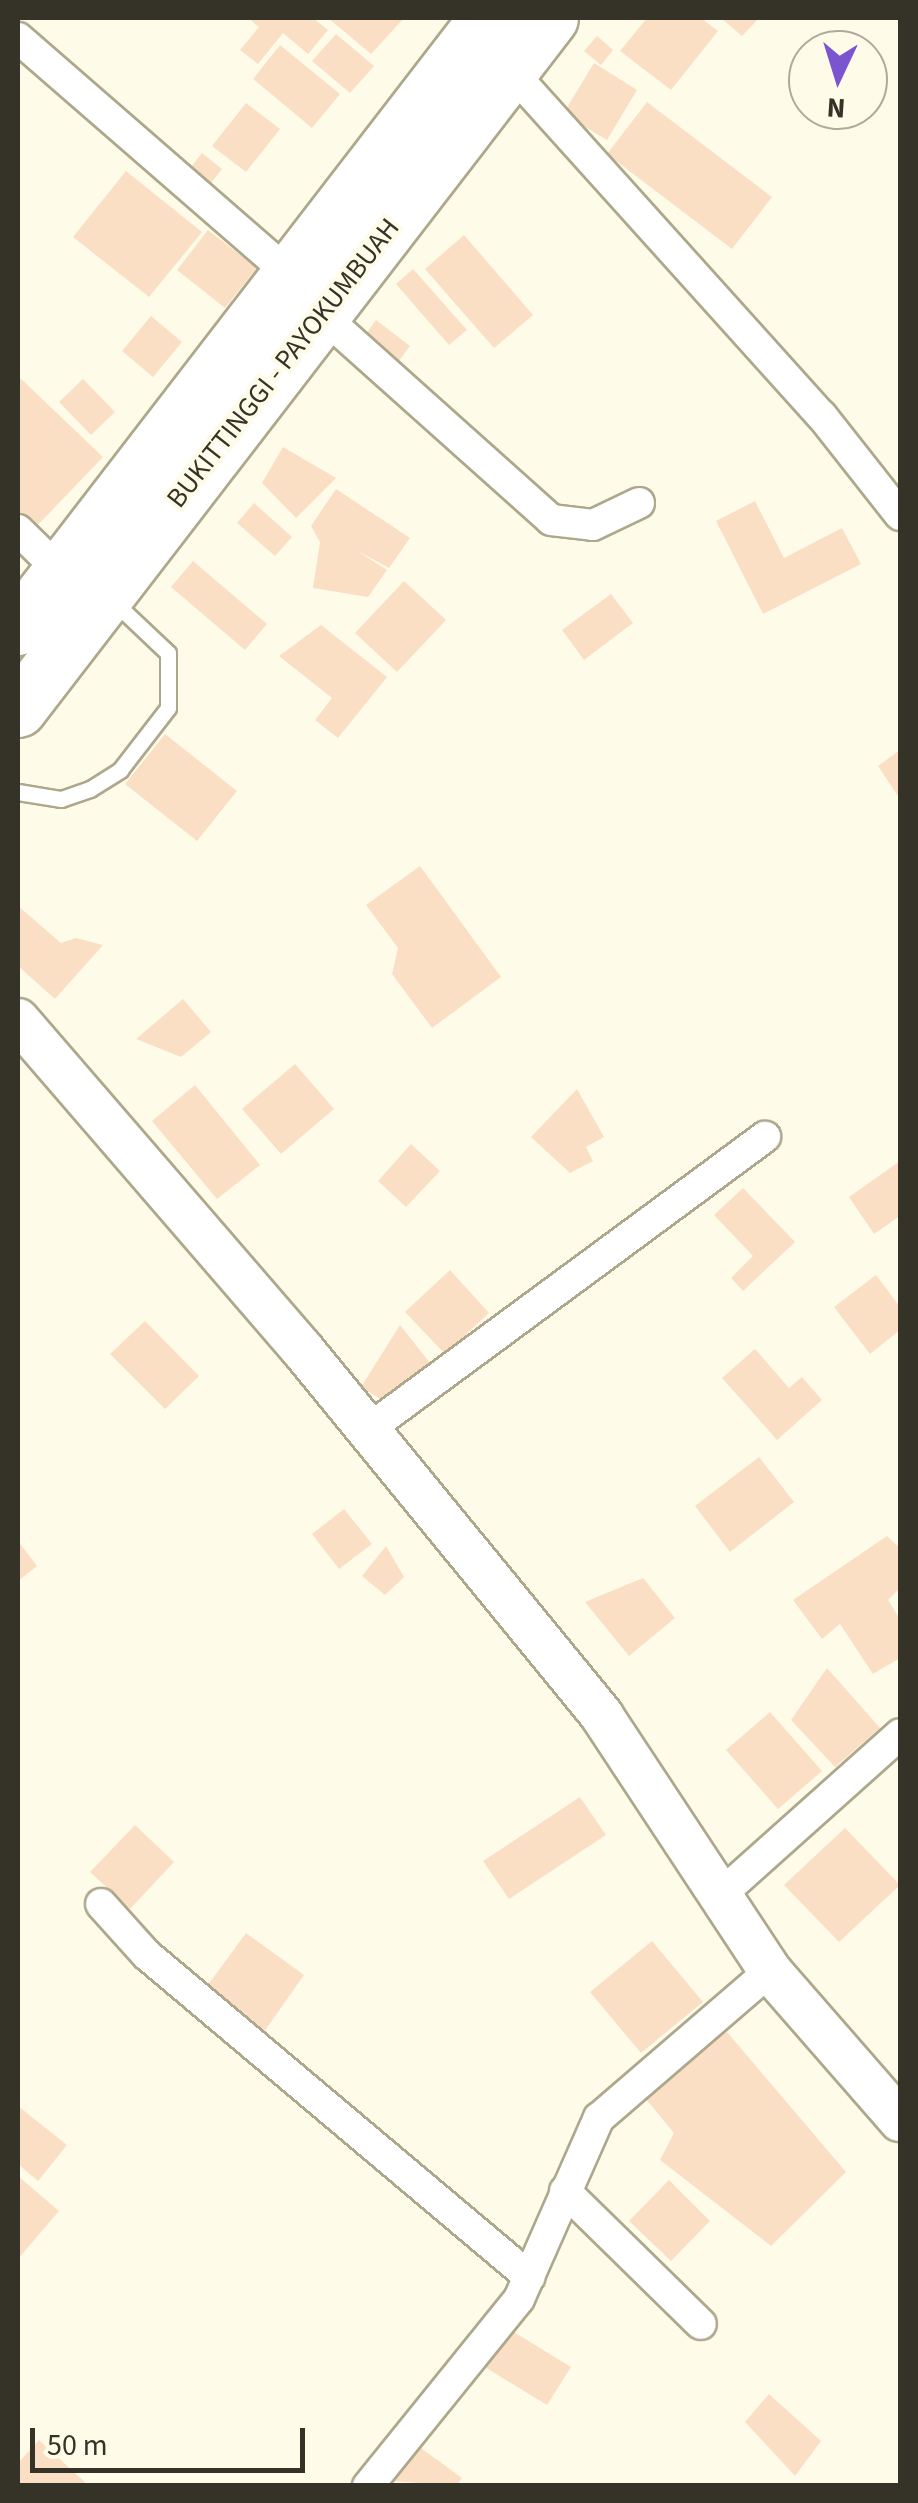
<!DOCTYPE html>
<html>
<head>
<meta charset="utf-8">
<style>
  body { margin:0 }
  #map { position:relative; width:918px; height:2503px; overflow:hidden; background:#fffbe9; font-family:"Source Sans 3",sans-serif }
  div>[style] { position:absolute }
  .building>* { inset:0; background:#fadfc5 }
  .roads { filter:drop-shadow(2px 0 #ada88c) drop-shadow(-2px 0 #ada88c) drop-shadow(0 2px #ada88c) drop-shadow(0 -2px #ada88c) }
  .lane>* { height:15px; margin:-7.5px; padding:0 7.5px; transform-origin:7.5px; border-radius:7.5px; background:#fff }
  .street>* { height:30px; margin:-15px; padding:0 15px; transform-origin:15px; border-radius:15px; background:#fff }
  .secondary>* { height:42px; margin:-21px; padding:0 21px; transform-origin:21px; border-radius:21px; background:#fff }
  .highway>* { height:55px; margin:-27.5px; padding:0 27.5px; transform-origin:27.5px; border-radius:27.5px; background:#fff }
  span { translate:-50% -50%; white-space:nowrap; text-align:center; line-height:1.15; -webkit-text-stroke:8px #fffbe9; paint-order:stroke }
  .street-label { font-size:28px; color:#353327 }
  .frame { position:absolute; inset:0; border:20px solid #353327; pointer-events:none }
  .north { position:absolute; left:788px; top:30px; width:100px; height:100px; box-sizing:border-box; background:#fffbe9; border:2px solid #aeab9b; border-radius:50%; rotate:184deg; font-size:28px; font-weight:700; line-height:40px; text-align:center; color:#353327 }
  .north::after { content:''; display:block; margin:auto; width:35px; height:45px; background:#7b55cf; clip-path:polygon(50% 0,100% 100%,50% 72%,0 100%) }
  .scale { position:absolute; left:30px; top:2428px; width:275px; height:45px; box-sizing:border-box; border:5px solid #353327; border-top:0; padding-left:12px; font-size:30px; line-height:35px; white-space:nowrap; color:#353327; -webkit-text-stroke:8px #fffbe9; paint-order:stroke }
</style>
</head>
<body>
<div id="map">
  <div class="building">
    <div style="clip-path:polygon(248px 18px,313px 18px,328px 30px,308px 54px,283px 33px,258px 64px,240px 50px,259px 27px)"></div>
    <div style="clip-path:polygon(328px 18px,404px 18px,371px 54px)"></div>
    <div style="clip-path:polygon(647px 18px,701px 18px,718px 31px,671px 90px,620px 51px)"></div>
    <div style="clip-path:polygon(721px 18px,759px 18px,742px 36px)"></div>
    <div style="clip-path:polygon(336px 34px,374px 66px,350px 93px,312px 61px)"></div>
    <div style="clip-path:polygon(597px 36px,613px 50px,601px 65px,584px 51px)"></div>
    <div style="clip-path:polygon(280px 45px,340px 94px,312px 128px,253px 79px)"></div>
    <div style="clip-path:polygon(594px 63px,637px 90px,607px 140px,563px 114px)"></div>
    <div style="clip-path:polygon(647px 102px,772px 197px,732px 249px,607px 154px)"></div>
    <div style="clip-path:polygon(246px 103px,280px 129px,246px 172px,212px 146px)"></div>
    <div style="clip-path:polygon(202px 153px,222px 169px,208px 187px,188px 171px)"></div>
    <div style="clip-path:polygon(126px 171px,202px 232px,149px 297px,73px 237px)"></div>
    <div style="clip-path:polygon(208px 230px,257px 268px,225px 308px,177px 270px)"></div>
    <div style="clip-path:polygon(464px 235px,533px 315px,494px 348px,425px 269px)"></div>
    <div style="clip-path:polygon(413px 269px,467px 330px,449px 345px,396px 284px)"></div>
    <div style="clip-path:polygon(151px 316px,182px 342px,153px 377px,122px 351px)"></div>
    <div style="clip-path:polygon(376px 320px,410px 346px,396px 365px,362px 339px)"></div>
    <div style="clip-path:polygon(18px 376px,103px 457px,32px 531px,18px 517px)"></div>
    <div style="clip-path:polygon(83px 379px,115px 412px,91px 435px,59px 402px)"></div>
    <div style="clip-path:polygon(283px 447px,336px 478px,296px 518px,262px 483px)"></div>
    <div style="clip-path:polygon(336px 489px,410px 538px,389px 568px,356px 550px,387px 570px,368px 597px,313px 588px,320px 542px,311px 526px)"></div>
    <div style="clip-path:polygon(755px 501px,784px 558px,842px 528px,861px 564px,763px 614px,716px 521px)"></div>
    <div style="clip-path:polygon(254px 503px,292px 537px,275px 556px,237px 523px)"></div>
    <div style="clip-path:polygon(193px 561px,267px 624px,245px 650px,171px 587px)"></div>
    <div style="clip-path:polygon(404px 581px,446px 620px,397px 672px,355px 633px)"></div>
    <div style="clip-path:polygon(611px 594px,633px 623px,584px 660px,562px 630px)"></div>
    <div style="clip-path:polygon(321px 625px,387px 677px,338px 738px,315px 720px,332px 698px,279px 656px)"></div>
    <div style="clip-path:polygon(165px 734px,237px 791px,197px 841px,125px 784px)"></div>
    <div style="clip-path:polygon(900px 750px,900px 799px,878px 766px)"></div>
    <div style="clip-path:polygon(420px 866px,501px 977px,432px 1028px,392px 974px,398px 948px,366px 905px)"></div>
    <div style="clip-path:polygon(18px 906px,61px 943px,76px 938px,103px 945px,55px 999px,18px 966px)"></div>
    <div style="clip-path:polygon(183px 999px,211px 1032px,181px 1057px,136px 1039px)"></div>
    <div style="clip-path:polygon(295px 1064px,334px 1109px,281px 1154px,242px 1109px)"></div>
    <div style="clip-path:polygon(195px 1085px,260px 1165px,217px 1199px,152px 1121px)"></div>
    <div style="clip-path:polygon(577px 1089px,604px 1137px,586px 1147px,593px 1161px,570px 1173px,531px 1137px)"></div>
    <div style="clip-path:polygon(411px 1144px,440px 1171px,406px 1207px,378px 1181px)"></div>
    <div style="clip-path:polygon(900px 1161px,900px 1216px,874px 1234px,849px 1197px)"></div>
    <div style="clip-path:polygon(743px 1188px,795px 1242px,743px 1291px,731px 1278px,753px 1256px,714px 1215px)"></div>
    <div style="clip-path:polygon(450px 1270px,489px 1313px,445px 1354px,405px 1312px)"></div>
    <div style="clip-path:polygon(876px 1275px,900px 1307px,900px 1330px,870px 1354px,834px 1307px)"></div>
    <div style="clip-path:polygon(145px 1321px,199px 1376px,165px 1409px,110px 1354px)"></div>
    <div style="clip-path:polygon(400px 1325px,434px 1368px,387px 1403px,361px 1387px)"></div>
    <div style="clip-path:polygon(755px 1349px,789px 1388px,802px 1377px,822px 1400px,777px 1440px,722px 1378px)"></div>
    <div style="clip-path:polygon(759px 1457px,794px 1502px,730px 1552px,695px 1506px)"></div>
    <div style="clip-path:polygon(344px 1509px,372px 1544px,339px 1569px,312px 1534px)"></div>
    <div style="clip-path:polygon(887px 1536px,900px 1548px,900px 1588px,888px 1600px,900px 1619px,900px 1658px,873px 1674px,840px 1624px,822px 1639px,793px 1600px)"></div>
    <div style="clip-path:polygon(18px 1541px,37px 1566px,18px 1581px)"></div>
    <div style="clip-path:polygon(386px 1546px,404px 1577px,385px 1595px,362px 1576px)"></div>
    <div style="clip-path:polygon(643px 1578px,675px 1618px,629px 1656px,585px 1602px)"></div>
    <div style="clip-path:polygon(827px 1668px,880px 1728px,835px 1767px,791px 1720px)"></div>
    <div style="clip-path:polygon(770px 1712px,822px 1771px,778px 1809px,726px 1750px)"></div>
    <div style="clip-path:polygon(580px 1797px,606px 1835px,509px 1899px,483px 1861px)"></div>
    <div style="clip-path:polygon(135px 1825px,174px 1862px,130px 1909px,90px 1872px)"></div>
    <div style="clip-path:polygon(845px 1828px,900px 1885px,839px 1942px,784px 1885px)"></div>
    <div style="clip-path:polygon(246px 1933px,304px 1975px,264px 2032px,205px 1989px)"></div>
    <div style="clip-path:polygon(652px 1941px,703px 2002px,641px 2053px,590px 1992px)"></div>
    <div style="clip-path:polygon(727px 2032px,846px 2172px,771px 2246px,660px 2160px,674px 2133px,640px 2092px)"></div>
    <div style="clip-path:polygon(18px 2106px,67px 2145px,38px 2181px,18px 2164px)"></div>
    <div style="clip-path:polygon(18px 2176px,59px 2211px,18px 2259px)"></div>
    <div style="clip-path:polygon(669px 2180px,710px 2221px,671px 2261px,629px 2221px)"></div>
    <div style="clip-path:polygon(507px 2328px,571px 2367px,547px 2405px,483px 2366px)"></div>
    <div style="clip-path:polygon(769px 2394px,821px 2441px,795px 2476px,745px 2422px)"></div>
    <div style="clip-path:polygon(39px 2440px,89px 2486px,18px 2486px,18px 2463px)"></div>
    <div style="clip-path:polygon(418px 2446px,462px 2478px,456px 2486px,393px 2481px)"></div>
  </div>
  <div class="roads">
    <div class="lane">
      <div style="left:18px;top:792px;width:44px;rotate:9.2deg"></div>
      <div style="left:61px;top:799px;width:31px;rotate:-19deg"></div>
      <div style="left:90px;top:789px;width:36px;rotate:-32deg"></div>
      <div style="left:120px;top:770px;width:78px;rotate:-52.3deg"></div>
      <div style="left:168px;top:708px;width:55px;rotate:-90deg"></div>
      <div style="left:168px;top:653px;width:74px;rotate:-136.6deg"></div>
    </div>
    <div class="street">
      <div style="left:18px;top:38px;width:355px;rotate:41deg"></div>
      <div style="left:510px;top:70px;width:466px;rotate:48deg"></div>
      <div style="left:822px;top:416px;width:126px;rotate:51.8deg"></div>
      <div style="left:322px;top:315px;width:307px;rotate:41.8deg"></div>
      <div style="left:551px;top:520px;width:42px;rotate:6.8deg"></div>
      <div style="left:593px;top:525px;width:51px;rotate:-25.6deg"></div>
      <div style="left:18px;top:530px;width:59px;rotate:44.3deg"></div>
      <div style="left:366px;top:1431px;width:496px;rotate:-36.4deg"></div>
      <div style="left:718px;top:1897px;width:244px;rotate:-41.8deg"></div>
      <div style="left:101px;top:1904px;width:69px;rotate:48deg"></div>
      <div style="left:147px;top:1955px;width:500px;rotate:40.1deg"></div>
      <div style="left:565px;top:2191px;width:190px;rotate:44.4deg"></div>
      <div style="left:368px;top:2486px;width:240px;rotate:-51.1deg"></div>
      <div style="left:519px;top:2299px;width:198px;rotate:-66.2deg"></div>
      <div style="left:599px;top:2118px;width:225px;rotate:-40.7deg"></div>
    </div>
    <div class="secondary">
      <div style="left:18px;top:1020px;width:435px;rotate:49.2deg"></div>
      <div style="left:302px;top:1349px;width:474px;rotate:50.7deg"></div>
      <div style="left:602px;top:1716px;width:305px;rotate:56.6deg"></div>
      <div style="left:770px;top:1971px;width:198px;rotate:48.9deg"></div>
    </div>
    <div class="highway">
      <div style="left:18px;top:627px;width:769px;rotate:-52.4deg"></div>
      <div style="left:18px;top:709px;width:872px;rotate:-52.41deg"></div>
    </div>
  </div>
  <div class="street-label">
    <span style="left:283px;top:363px;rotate:-52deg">BUKITTINGGI - PAYOKUMBUAH</span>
  </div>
  <div class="frame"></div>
  <div class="north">N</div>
  <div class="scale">50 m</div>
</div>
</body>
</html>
